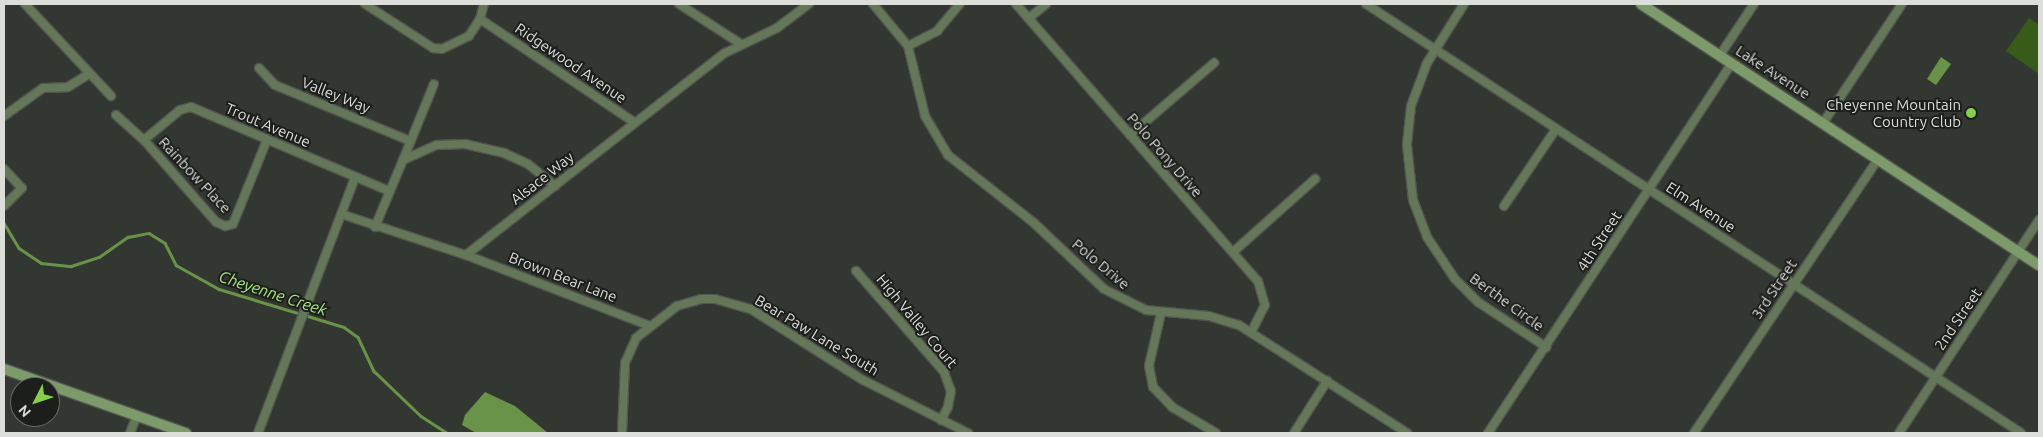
<!DOCTYPE html>
<html>
<head>
<meta charset="utf-8">
<style>
  body { margin:0 }
  #map { position:relative; width:2043px; height:437px; overflow:hidden; background:#333731; font-family:Ubuntu,sans-serif }
  div>[style] { position:absolute }
  .green>* { inset:0; background:#385b19 }
  .water>* { inset:0; background:#689349 }
  .stream>* { height:2.5px; margin:-1.25px; padding:0 1.25px; transform-origin:1.25px; border-radius:1.25px; background:#689349 }
  .roads { filter:drop-shadow(1px 0 #51554f) drop-shadow(-1px 0 #51554f) drop-shadow(0 1px #51554f) drop-shadow(0 -1px #51554f) }
  .minor>* { height:8px; margin:-4px; padding:0 4px; transform-origin:4px; border-radius:4px; background:#647758 }
  .secondary>* { height:10px; margin:-5px; padding:0 5px; transform-origin:5px; border-radius:5px; background:#7d9a6a }
  .dots>* { width:14px; height:14px; translate:-50% -50%; box-sizing:border-box; border:2px solid #1c1e1b; border-radius:50% }
  span { translate:-50% -50%; white-space:nowrap; text-align:center; line-height:1.15; -webkit-text-stroke:4px #1c1e1b; paint-order:stroke }
  .street-label { font-size:15px; color:#dcdeda }
  .poi-label { font-size:15px; color:#dcdeda }
  .right { translate:-100% -50%; text-align:right }
  .water-label { font-size:16px; color:#a9e480; font-style:italic }
  .frame { position:absolute; inset:0; border:5px solid #dcdeda; pointer-events:none }
  .north { position:absolute; left:10px; top:377px; width:50px; height:50px; box-sizing:border-box; background:#1c1e1b; border:1px solid #696b67; border-radius:50%; rotate:229deg; font-size:14px; font-weight:700; line-height:20px; text-align:center; color:#dcdeda }
  .north::after { content:''; display:block; margin:auto; width:18px; height:22px; background:#87cf4b; clip-path:polygon(50% 0,100% 100%,50% 72%,0 100%) }
</style>
</head>
<body>
<div id="map">
  <div class="green">
    <div style="clip-path:polygon(2029px 18px,2039px 25px,2039px 74px,2006px 51px)"></div>
  </div>
  <div class="water">
    <div style="clip-path:polygon(1941px 57px,1951px 64px,1936px 85px,1927px 79px)"></div>
    <div style="clip-path:polygon(485px 392px,515px 406px,548px 433px,476px 433px,462px 425px,465px 415px)"></div>
  </div>
  <div class="stream">
    <div style="left:4px;top:223px;width:29px;rotate:59deg"></div>
    <div style="left:19px;top:248px;width:27px;rotate:34deg"></div>
    <div style="left:41px;top:263px;width:30px;rotate:6deg"></div>
    <div style="left:71px;top:266px;width:29px;rotate:-18deg"></div>
    <div style="left:99px;top:257px;width:35px;rotate:-35deg"></div>
    <div style="left:128px;top:237px;width:21px;rotate:-11deg"></div>
    <div style="left:149px;top:233px;width:19px;rotate:32deg"></div>
    <div style="left:165px;top:243px;width:25px;rotate:63deg"></div>
    <div style="left:176px;top:265px;width:49px;rotate:29.2deg"></div>
    <div style="left:219px;top:289px;width:131px;rotate:16.9deg"></div>
    <div style="left:344px;top:327px;width:17px;rotate:36deg"></div>
    <div style="left:358px;top:337px;width:38px;rotate:65deg"></div>
    <div style="left:374px;top:371px;width:65px;rotate:43.8deg"></div>
    <div style="left:421px;top:416px;width:31px;rotate:33deg"></div>
  </div>
  <div class="roads">
    <div class="minor">
      <div style="left:25px;top:4px;width:126px;rotate:46.9deg"></div>
      <div style="left:365px;top:4px;width:81px;rotate:32.9deg"></div>
      <div style="left:433px;top:48px;width:9px;rotate:6deg"></div>
      <div style="left:442px;top:49px;width:30px;rotate:-26deg"></div>
      <div style="left:469px;top:36px;width:20px;rotate:-57deg"></div>
      <div style="left:484px;top:4px;width:16px;rotate:105deg"></div>
      <div style="left:480px;top:19px;width:185px;rotate:33.8deg"></div>
      <div style="left:679px;top:4px;width:74px;rotate:32.8deg"></div>
      <div style="left:873px;top:4px;width:55px;rotate:50.2deg"></div>
      <div style="left:908px;top:46px;width:72px;rotate:76.3deg"></div>
      <div style="left:925px;top:116px;width:45px;rotate:59.5deg"></div>
      <div style="left:948px;top:155px;width:110px;rotate:38.3deg"></div>
      <div style="left:1034px;top:223px;width:96px;rotate:43.3deg"></div>
      <div style="left:1104px;top:289px;width:47px;rotate:26.6deg"></div>
      <div style="left:1146px;top:310px;width:63px;rotate:5.4deg"></div>
      <div style="left:1209px;top:316px;width:31px;rotate:17deg"></div>
      <div style="left:1239px;top:325px;width:200px;rotate:32.7deg"></div>
      <div style="left:1016px;top:4px;width:368px;rotate:48.9deg"></div>
      <div style="left:1258px;top:281px;width:25px;rotate:74deg"></div>
      <div style="left:1265px;top:305px;width:30px;rotate:117deg"></div>
      <div style="left:1366px;top:4px;width:783px;rotate:33.22deg"></div>
      <div style="left:1464px;top:4px;width:70px;rotate:122.1deg"></div>
      <div style="left:1427px;top:63px;width:46px;rotate:110.4deg"></div>
      <div style="left:1411px;top:106px;width:39px;rotate:96deg"></div>
      <div style="left:1407px;top:145px;width:55px;rotate:83.8deg"></div>
      <div style="left:1413px;top:200px;width:40px;rotate:69deg"></div>
      <div style="left:1427px;top:237px;width:50px;rotate:56.3deg"></div>
      <div style="left:1455px;top:279px;width:33px;rotate:45deg"></div>
      <div style="left:1478px;top:302px;width:82px;rotate:33.5deg"></div>
      <div style="left:1029px;top:18px;width:22px;rotate:-39deg"></div>
      <div style="left:908px;top:46px;width:33px;rotate:-27deg"></div>
      <div style="left:937px;top:31px;width:35px;rotate:-50deg"></div>
      <div style="left:1720px;top:55px;width:61px;rotate:-56.3deg"></div>
      <div style="left:259px;top:68px;width:23px;rotate:47deg"></div>
      <div style="left:275px;top:85px;width:144px;rotate:22.5deg"></div>
      <div style="left:116px;top:115px;width:38px;rotate:42deg"></div>
      <div style="left:144px;top:140px;width:109px;rotate:48.7deg"></div>
      <div style="left:216px;top:222px;width:10px;rotate:24deg"></div>
      <div style="left:225px;top:226px;width:8px;rotate:-14deg"></div>
      <div style="left:233px;top:224px;width:91px;rotate:-68deg"></div>
      <div style="left:4px;top:116px;width:48px;rotate:-35.7deg"></div>
      <div style="left:43px;top:88px;width:25px;rotate:-2deg"></div>
      <div style="left:68px;top:87px;width:25px;rotate:-32deg"></div>
      <div style="left:1823px;top:123px;width:143px;rotate:-56.4deg"></div>
      <div style="left:1130px;top:135px;width:111px;rotate:-40.6deg"></div>
      <div style="left:144px;top:140px;width:47px;rotate:-39.8deg"></div>
      <div style="left:180px;top:110px;width:11px;rotate:-15deg"></div>
      <div style="left:191px;top:107px;width:215px;rotate:23deg"></div>
      <div style="left:403px;top:160px;width:82px;rotate:-67.8deg"></div>
      <div style="left:4px;top:169px;width:26px;rotate:47deg"></div>
      <div style="left:22px;top:188px;width:25px;rotate:135deg"></div>
      <div style="left:1504px;top:206px;width:93px;rotate:-56deg"></div>
      <div style="left:341px;top:214px;width:132px;rotate:18.2deg"></div>
      <div style="left:466px;top:255px;width:328px;rotate:-38deg"></div>
      <div style="left:725px;top:53px;width:58px;rotate:-25.7deg"></div>
      <div style="left:777px;top:28px;width:40px;rotate:-37deg"></div>
      <div style="left:375px;top:227px;width:73px;rotate:-67.3deg"></div>
      <div style="left:403px;top:160px;width:37px;rotate:-24deg"></div>
      <div style="left:437px;top:145px;width:28px;rotate:-2deg"></div>
      <div style="left:465px;top:144px;width:40px;rotate:13deg"></div>
      <div style="left:504px;top:153px;width:26px;rotate:25deg"></div>
      <div style="left:528px;top:164px;width:35px;rotate:39deg"></div>
      <div style="left:1233px;top:252px;width:110px;rotate:-41.7deg"></div>
      <div style="left:466px;top:255px;width:197px;rotate:21.1deg"></div>
      <div style="left:856px;top:271px;width:134px;rotate:48.9deg"></div>
      <div style="left:944px;top:372px;width:20px;rotate:70deg"></div>
      <div style="left:951px;top:391px;width:16px;rotate:101deg"></div>
      <div style="left:948px;top:407px;width:15px;rotate:118deg"></div>
      <div style="left:1161px;top:313px;width:54px;rotate:102.8deg"></div>
      <div style="left:1149px;top:366px;width:21px;rotate:79deg"></div>
      <div style="left:1153px;top:387px;width:28px;rotate:46deg"></div>
      <div style="left:1172px;top:407px;width:51px;rotate:30.6deg"></div>
      <div style="left:130px;top:433px;width:18px;rotate:-68deg"></div>
      <div style="left:258px;top:433px;width:274px;rotate:-69.2deg"></div>
      <div style="left:622px;top:433px;width:70px;rotate:-87.5deg"></div>
      <div style="left:625px;top:363px;width:27px;rotate:-66deg"></div>
      <div style="left:636px;top:338px;width:52px;rotate:-38deg"></div>
      <div style="left:677px;top:306px;width:25px;rotate:-16deg"></div>
      <div style="left:701px;top:299px;width:14px"></div>
      <div style="left:715px;top:299px;width:37px;rotate:16deg"></div>
      <div style="left:751px;top:309px;width:133px;rotate:32.4deg"></div>
      <div style="left:863px;top:380px;width:118px;rotate:26.8deg"></div>
      <div style="left:1294px;top:433px;width:62px;rotate:-57.6deg"></div>
      <div style="left:1488px;top:433px;width:443px;rotate:-56.6deg"></div>
      <div style="left:1694px;top:433px;width:330px;rotate:-56.1deg"></div>
      <div style="left:1899px;top:433px;width:255px;rotate:-56.7deg"></div>
    </div>
    <div class="secondary">
      <div style="left:1641px;top:4px;width:476px;rotate:33.3deg"></div>
      <div style="left:4px;top:369px;width:193px;rotate:19.4deg"></div>
    </div>
  </div>
  <div class="dots">
    <div style="left:1971px;top:113px;background:#87cf4b"></div>
  </div>
  <div class="street-label">
    <span style="left:571px;top:63px;rotate:34deg">Ridgewood Avenue</span>
    <span style="left:1773px;top:72px;rotate:33deg">Lake Avenue</span>
    <span style="left:336px;top:95px;rotate:22deg">Valley Way</span>
    <span style="left:268px;top:125px;rotate:23deg">Trout Avenue</span>
    <span style="left:1165px;top:155px;rotate:49deg">Polo Pony Drive</span>
    <span style="left:195px;top:175px;rotate:47deg">Rainbow Place</span>
    <span style="left:542px;top:178px;rotate:-38deg">Alsace Way</span>
    <span style="left:1701px;top:207px;rotate:33deg">Elm Avenue</span>
    <span style="left:1599px;top:241px;rotate:-57deg">4th Street</span>
    <span style="left:1101px;top:264px;rotate:40deg">Polo Drive</span>
    <span style="left:563px;top:277px;rotate:21deg">Brown Bear Lane</span>
    <span style="left:1774px;top:289px;rotate:-56deg">3rd Street</span>
    <span style="left:1507px;top:302px;rotate:36deg">Berthe Circle</span>
    <span style="left:1958px;top:319px;rotate:-56deg">2nd Street</span>
    <span style="left:917px;top:321px;rotate:50deg">High Valley Court</span>
    <span style="left:817px;top:335px;rotate:31deg">Bear Paw Lane South</span>
  </div>
  <div class="poi-label">
    <span class="right" style="left:1961px;top:113px">Cheyenne Mountain<br>Country Club</span>
  </div>
  <div class="water-label">
    <span style="left:273px;top:293px;rotate:18deg">Cheyenne Creek</span>
  </div>
  <div class="frame"></div>
  <div class="north">N</div>
</div>
</body>
</html>
